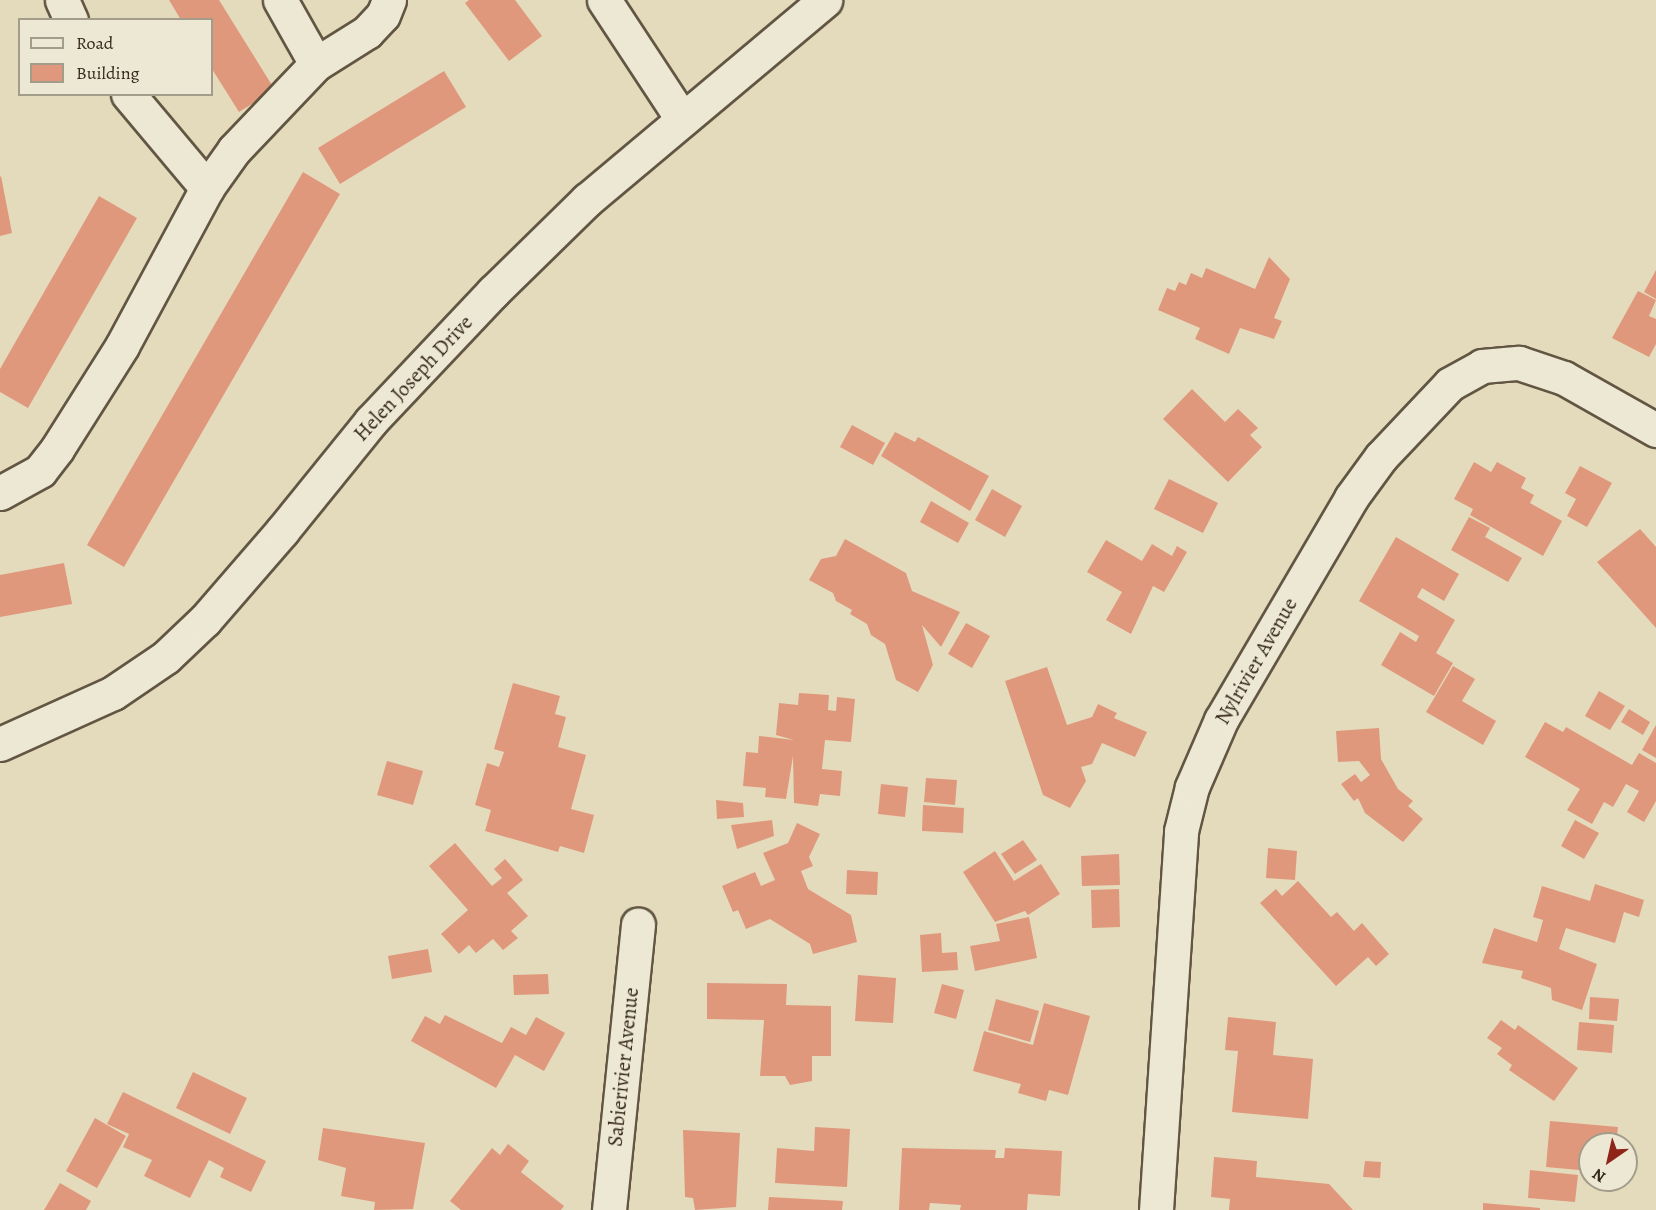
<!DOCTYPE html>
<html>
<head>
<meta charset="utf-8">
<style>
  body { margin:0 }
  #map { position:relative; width:1656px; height:1210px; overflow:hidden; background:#e4dbbd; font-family:Alegreya,serif }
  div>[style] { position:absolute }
  .building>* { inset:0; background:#e0987c }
  .roads { filter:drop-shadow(2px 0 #625643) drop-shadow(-2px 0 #625643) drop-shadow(0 2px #625643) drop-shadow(0 -2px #625643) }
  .minor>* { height:33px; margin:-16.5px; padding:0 16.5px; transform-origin:16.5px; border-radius:16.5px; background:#ede8d4 }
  span { translate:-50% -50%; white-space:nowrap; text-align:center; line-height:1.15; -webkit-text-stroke:4.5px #ede8d4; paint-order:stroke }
  .street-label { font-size:21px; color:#36291a }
  .legend { position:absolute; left:18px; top:18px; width:195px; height:78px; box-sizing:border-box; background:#ede8d4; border:2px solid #a49c8a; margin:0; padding:8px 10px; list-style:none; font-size:18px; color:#36291a }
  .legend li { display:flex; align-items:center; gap:12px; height:30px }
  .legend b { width:30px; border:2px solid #a49c8a }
  .north { position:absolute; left:1578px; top:1132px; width:60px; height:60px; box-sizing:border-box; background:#ede8d4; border:2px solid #a49c8a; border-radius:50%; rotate:214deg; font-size:16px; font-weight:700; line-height:24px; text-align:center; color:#36291a }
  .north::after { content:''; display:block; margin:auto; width:21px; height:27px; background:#8f2418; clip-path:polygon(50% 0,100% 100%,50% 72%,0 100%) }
</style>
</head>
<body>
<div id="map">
  <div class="building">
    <div style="clip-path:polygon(169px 0,219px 0,275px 90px,239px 112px,212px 69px,212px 20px,181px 20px)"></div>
    <div style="clip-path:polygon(469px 0,515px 0,542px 36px,509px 61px,465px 3px)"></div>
    <div style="clip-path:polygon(444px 71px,466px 107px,340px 184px,318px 148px)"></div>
    <div style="clip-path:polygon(303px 172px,340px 194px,124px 567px,87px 545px)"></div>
    <div style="clip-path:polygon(1px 176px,12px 233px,0 236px,0 177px)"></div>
    <div style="clip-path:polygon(99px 196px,137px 218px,28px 408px,0 392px,0 369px)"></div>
    <div style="clip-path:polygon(1269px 257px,1290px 279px,1274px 318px,1282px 321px,1274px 339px,1240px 328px,1229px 354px,1195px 339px,1200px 328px,1158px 310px,1167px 288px,1175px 291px,1179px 282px,1186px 285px,1191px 273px,1202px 278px,1206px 268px,1255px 289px)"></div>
    <div style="clip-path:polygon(1656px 270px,1656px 299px,1644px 292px)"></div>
    <div style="clip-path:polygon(1638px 291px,1656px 300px,1649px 316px,1656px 319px,1656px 344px,1649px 357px,1612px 338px)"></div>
    <div style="clip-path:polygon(1192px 389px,1225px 422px,1238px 409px,1258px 428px,1250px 435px,1262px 447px,1228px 482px,1163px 419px)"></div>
    <div style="clip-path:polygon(852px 425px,885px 443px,873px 465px,840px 447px)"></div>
    <div style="clip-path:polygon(895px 432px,915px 442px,918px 437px,989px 476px,970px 511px,881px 456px)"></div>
    <div style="clip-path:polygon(1474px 462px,1491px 472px,1497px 462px,1526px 478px,1521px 488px,1534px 495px,1530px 503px,1562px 521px,1543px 556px,1470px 515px,1473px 509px,1454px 499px)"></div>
    <div style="clip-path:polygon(1580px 466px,1612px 483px,1587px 527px,1567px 516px,1576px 499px,1565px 493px)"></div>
    <div style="clip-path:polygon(1169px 479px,1218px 503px,1203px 533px,1154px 509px)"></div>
    <div style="clip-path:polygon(992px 489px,1022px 506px,1005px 537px,975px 520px)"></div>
    <div style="clip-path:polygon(931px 501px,969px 523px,958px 543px,920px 522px)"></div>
    <div style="clip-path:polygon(1469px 517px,1490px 528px,1485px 537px,1522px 558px,1508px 582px,1451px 550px)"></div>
    <div style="clip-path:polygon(1640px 529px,1656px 547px,1656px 628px,1597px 562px)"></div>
    <div style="clip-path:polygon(1396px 537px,1459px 574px,1444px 601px,1422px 588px,1417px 597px,1455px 620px,1436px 653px,1453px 663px,1434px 696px,1381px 665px,1400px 632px,1416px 642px,1419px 636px,1359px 601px)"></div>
    <div style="clip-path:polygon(845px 539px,906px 573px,912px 591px,960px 612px,941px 647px,922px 625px,933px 665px,918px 692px,896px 680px,885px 644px,871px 635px,867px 624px,850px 614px,852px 610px,836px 601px,833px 593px,809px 580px,821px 559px,836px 556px)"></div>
    <div style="clip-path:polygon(1106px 540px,1142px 561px,1152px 544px,1172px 556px,1177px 546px,1187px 552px,1164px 592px,1153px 586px,1131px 634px,1106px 620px,1122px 592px,1087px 572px)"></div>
    <div style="clip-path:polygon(64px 563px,72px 604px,0 617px,0 575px)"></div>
    <div style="clip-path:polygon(966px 623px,990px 636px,972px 668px,948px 654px)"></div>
    <div style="clip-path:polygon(1453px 666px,1475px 679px,1462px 701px,1496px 721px,1483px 745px,1426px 712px)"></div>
    <div style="clip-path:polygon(1047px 667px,1067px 725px,1092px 717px,1098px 704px,1117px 713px,1114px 718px,1147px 732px,1135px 757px,1102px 743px,1092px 764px,1081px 767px,1086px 781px,1070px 808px,1043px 795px,1005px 681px)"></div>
    <div style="clip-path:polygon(513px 683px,560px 696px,555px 714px,566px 717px,558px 747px,586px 755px,571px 809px,594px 815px,584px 853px,560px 846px,558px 852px,485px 831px,491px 810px,475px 805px,487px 763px,499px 767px,504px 752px,494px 749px)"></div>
    <div style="clip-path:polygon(1599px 691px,1625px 706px,1610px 730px,1585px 716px)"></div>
    <div style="clip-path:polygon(799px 693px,829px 695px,828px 710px,836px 711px,837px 697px,855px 699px,851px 742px,825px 740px,822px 769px,842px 771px,840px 796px,820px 794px,818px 806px,794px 803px,793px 756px,786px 799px,765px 797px,766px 788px,743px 786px,746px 752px,758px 753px,759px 736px,794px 740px,776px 735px,779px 703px,798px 705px)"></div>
    <div style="clip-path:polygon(1629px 709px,1650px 722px,1643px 735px,1621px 722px)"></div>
    <div style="clip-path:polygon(1545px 722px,1563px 732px,1566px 727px,1632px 765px,1639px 753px,1656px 763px,1656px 801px,1644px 822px,1627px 812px,1639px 791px,1626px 784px,1613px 807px,1604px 802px,1592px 824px,1567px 810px,1580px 789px,1525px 757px)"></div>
    <div style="clip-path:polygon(1656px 725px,1656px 758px,1642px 750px)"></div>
    <div style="clip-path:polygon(1379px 728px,1381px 759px,1398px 789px,1413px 801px,1408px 806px,1423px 819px,1403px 842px,1365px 813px,1358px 798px,1354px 801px,1341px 784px,1355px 774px,1361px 782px,1370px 775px,1359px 761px,1338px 762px,1336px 731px)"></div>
    <div style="clip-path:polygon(387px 761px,423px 771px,413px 805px,377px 795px)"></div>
    <div style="clip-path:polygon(926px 778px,957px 780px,955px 805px,924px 802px)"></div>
    <div style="clip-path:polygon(881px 784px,908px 787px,905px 817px,878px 814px)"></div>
    <div style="clip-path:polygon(716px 800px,743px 803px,744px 817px,717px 819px)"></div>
    <div style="clip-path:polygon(923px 805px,964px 808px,963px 833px,922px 831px)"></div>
    <div style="clip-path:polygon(772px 820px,774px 836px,737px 849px,731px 825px)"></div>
    <div style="clip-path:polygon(1575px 820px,1599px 833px,1584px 859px,1561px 846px)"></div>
    <div style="clip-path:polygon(797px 823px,820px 834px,809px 857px,813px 866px,801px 871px,808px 889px,851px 915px,857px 942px,813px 954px,810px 944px,770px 919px,746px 929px,738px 910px,733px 912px,722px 886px,755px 872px,761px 886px,775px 880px,763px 853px,788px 843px)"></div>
    <div style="clip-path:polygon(1023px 840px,1037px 860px,1015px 874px,1001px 854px)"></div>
    <div style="clip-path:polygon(455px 843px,492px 886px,502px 878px,494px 869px,505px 859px,523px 880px,507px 893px,528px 916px,511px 931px,518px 938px,503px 950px,493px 939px,476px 953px,469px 945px,459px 954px,441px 934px,468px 910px,429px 866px)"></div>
    <div style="clip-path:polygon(1268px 848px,1297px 851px,1295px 880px,1266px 878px)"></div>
    <div style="clip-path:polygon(995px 851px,1014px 881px,1041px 864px,1060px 894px,1028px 915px,1025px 911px,995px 922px,963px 872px)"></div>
    <div style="clip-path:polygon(1119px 854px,1120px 885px,1082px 886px,1081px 856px)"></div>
    <div style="clip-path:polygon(847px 870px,878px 872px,877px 895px,846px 894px)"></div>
    <div style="clip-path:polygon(1298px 881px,1331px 917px,1337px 912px,1354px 931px,1362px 923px,1389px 954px,1376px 966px,1368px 957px,1336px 986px,1260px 903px,1276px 889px,1282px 896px)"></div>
    <div style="clip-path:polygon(1595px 884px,1644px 900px,1639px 917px,1624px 912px,1615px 943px,1566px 928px,1559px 949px,1597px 964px,1582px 1010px,1552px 1000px,1551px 988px,1521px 978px,1523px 971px,1482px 963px,1494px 928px,1537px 942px,1543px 920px,1533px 917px,1542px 886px,1590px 901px)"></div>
    <div style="clip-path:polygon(1119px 889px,1120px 927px,1092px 928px,1091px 890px)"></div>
    <div style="clip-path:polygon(1029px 917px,1037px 958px,975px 971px,970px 946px,1000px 941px,996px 924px)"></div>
    <div style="clip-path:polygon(941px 933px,942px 953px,957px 952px,958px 970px,922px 972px,920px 935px)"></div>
    <div style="clip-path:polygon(428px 949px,432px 972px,392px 979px,388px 956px)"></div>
    <div style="clip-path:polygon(548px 974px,549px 994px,514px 995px,513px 975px)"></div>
    <div style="clip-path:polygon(858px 975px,896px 978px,893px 1023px,855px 1021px)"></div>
    <div style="clip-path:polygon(707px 983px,787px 984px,786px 1005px,831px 1006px,831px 1056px,812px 1056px,812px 1081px,790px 1085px,785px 1076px,760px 1076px,764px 1020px,707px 1019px)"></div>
    <div style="clip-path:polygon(942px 984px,964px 990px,956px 1019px,934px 1013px)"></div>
    <div style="clip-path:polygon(1590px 997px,1619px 999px,1617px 1021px,1589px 1019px)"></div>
    <div style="clip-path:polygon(996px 999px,1039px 1011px,1030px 1042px,988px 1030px)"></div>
    <div style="clip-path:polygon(1044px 1003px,1090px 1016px,1068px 1095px,1049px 1090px,1046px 1101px,1018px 1093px,1021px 1084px,973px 1071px,984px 1031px,1033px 1045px)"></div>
    <div style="clip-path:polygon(445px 1015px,502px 1043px,511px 1027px,526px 1035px,536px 1017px,565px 1033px,544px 1071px,515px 1055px,496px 1088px,411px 1041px,425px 1016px,440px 1024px)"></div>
    <div style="clip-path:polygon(1228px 1017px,1276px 1022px,1273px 1055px,1313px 1059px,1308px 1119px,1232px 1112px,1238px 1051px,1225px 1050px)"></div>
    <div style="clip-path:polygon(1501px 1020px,1515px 1030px,1518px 1025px,1578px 1068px,1554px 1101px,1509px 1070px,1512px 1065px,1497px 1054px,1502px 1048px,1487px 1038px)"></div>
    <div style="clip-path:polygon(1579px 1022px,1614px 1025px,1612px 1053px,1577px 1050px)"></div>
    <div style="clip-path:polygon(193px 1072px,247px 1098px,230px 1134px,176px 1108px)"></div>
    <div style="clip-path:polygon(123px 1092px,266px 1161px,251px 1192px,220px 1177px,224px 1168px,209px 1160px,190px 1198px,144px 1176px,152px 1160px,123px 1147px,129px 1134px,107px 1124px)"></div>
    <div style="clip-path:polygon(95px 1118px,126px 1136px,97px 1188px,66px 1171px)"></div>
    <div style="clip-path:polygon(1550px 1121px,1618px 1127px,1616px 1144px,1590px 1144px,1590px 1171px,1546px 1167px)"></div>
    <div style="clip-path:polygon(815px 1127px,850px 1129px,847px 1187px,775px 1183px,777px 1148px,814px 1151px)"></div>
    <div style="clip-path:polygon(323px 1128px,425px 1143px,413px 1209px,374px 1210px,375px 1202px,341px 1196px,346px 1168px,318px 1160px)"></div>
    <div style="clip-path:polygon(683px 1130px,740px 1133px,736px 1207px,695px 1210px,693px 1198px,685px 1197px)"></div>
    <div style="clip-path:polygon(508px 1144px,529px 1161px,521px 1172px,564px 1206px,561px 1210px,461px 1210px,450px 1201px,492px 1148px,500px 1155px)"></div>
    <div style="clip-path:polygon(902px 1148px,996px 1150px,995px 1158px,1004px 1158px,1005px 1148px,1062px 1151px,1060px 1196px,1028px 1194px,1027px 1210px,960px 1210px,961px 1205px,930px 1203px,929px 1210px,899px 1210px)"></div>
    <div style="clip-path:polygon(1214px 1157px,1257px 1161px,1256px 1177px,1329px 1184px,1353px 1210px,1229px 1210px,1230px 1199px,1211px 1197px)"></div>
    <div style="clip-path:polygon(1365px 1161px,1381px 1162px,1380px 1178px,1363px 1177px)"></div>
    <div style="clip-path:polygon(1530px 1170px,1578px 1175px,1575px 1202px,1528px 1198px)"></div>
    <div style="clip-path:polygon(60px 1183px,91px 1201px,86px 1210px,44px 1210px)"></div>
    <div style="clip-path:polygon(769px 1197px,843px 1201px,842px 1210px,768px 1210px)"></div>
    <div style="clip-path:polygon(1483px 1203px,1540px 1208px,1540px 1210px,1483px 1210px)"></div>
  </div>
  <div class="roads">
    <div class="minor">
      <div style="left:62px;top:0;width:22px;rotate:66deg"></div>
      <div style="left:280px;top:0;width:73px;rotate:60.6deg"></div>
      <div style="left:604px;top:0;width:140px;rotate:56.7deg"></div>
      <div style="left:128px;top:94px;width:123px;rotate:50deg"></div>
      <div style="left:0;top:493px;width:46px;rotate:-28.8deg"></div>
      <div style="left:40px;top:471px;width:28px;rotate:-52deg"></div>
      <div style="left:57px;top:449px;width:122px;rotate:-57.7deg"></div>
      <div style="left:122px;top:346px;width:179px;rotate:-61.7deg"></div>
      <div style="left:207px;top:188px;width:47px;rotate:-54.6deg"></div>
      <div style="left:234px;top:150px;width:119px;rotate:-46.4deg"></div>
      <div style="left:316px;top:64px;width:60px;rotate:-32.1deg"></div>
      <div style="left:367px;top:32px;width:23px;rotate:-47deg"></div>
      <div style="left:383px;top:15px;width:16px;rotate:-68deg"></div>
      <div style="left:0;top:744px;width:124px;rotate:-24.3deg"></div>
      <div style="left:113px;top:693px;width:64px;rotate:-34.2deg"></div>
      <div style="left:166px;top:657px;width:54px;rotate:-43.5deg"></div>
      <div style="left:205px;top:620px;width:118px;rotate:-49.1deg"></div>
      <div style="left:282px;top:531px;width:141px;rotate:-51deg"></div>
      <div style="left:371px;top:421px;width:178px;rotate:-46.6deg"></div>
      <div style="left:493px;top:292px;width:132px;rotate:-44.4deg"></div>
      <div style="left:587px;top:200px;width:311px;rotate:-40deg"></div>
      <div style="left:609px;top:1210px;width:287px;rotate:-84.2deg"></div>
      <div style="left:1156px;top:1210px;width:380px;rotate:-86.2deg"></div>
      <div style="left:1181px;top:831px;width:45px;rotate:-76deg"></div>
      <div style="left:1192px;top:787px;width:73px;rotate:-66.6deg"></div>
      <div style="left:1221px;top:720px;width:257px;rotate:-59.6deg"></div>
      <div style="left:1351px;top:498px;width:51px;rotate:-53.8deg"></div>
      <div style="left:1381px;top:457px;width:100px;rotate:-46.6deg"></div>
      <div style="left:1450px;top:384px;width:37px;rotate:-29deg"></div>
      <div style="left:1482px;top:366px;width:37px;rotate:-5deg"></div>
      <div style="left:1519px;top:363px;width:47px;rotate:18.4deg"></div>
      <div style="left:1564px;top:378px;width:106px;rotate:29.5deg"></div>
    </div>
  </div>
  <div class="street-label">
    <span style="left:413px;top:378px;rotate:-47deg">Helen Joseph Drive</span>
    <span style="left:1256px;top:661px;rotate:-60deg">Nylrivier Avenue</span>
    <span style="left:623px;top:1067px;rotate:-84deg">Sabierivier Avenue</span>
  </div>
  <ul class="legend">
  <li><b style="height:8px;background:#ede8d4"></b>Road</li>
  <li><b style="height:16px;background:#e0987c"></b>Building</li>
  </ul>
  <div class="north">N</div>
</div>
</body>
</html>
